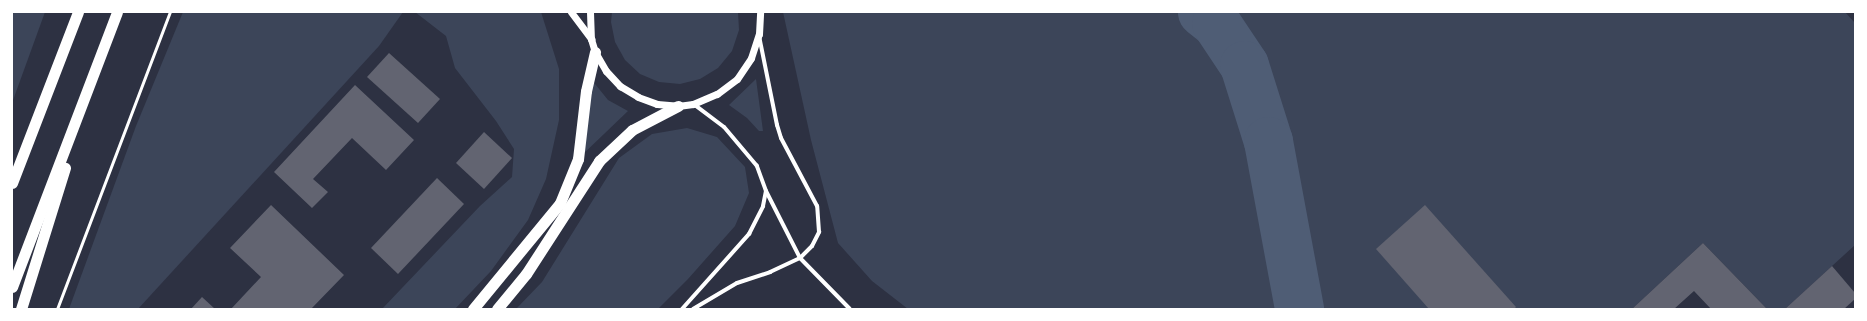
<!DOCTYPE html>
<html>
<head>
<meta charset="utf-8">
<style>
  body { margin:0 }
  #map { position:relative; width:1867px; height:321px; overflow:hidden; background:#2d3142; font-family:Jost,sans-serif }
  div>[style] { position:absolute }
  .green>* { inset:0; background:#3c4559 }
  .river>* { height:49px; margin:-24.5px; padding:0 24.5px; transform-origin:24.5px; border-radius:24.5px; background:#4f5d75 }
  .building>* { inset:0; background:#626471 }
  .service>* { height:3px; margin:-1.5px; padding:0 1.5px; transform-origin:1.5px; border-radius:1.5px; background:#fff }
  .minor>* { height:4px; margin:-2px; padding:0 2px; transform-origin:2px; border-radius:2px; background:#fff }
  .tertiary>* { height:7px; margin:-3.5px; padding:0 3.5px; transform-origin:3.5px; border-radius:3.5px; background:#fff }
  .trunk>* { height:11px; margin:-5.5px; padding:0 5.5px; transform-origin:5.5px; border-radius:5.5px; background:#fff }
  span { translate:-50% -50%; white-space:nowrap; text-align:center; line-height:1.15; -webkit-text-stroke:3px #fff; paint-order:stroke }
  .frame { position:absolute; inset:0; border:13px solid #fff; pointer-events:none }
</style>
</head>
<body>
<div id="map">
  <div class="green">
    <div style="clip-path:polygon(12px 12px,45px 12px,12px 103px)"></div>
    <div style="clip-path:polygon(183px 12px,403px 12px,379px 46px,138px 309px,69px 309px,136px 126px)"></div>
    <div style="clip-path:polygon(415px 12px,541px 12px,559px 69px,559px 120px,546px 179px,528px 220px,491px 271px,455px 309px,382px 309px,480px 206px,512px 177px,514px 149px,496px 121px,455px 68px,446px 36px)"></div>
    <div style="clip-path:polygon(612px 12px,738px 12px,739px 30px,732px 51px,718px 68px,700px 79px,680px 84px,659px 82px,640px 74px,625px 60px,615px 42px,611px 22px)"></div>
    <div style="clip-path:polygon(783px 12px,1179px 12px,1210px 39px,1227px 20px,1218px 12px,1845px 12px,1855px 23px,1855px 245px,1785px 309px,1767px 309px,1703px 243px,1632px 309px,908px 309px,872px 281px,838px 243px,811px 140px)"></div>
    <div style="clip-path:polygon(587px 74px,608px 100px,628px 111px,580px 157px)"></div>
    <div style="clip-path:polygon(756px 79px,763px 131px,759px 131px,747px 118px,729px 105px)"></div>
    <div style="clip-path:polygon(687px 128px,717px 137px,745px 167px,749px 193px,735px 226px,688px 279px,658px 309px,516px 309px,542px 282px,619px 158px,652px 134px)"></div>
  </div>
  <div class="river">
    <div style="left:1202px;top:12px;width:18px;rotate:38deg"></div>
    <div style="left:1216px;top:23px;width:50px;rotate:56.3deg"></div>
    <div style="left:1244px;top:65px;width:80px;rotate:72.5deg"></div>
    <div style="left:1268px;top:141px;width:171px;rotate:79.5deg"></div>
  </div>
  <div class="building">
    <div style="clip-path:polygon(389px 53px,440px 99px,418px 123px,367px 77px)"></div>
    <div style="clip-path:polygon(355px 85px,414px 140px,386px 170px,352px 138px,313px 179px,328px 192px,312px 208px,274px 172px)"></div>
    <div style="clip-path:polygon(484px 132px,512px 158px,484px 189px,456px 163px)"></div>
    <div style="clip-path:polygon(437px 178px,464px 204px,398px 274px,371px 248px)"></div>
    <div style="clip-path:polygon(271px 205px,344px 275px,311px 309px,231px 309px,261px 277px,230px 248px)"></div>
    <div style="clip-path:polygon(1425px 205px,1516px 307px,1514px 309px,1429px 309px,1376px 249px)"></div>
    <div style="clip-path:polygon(1703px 243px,1767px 309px,1711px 309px,1694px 291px,1674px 309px,1632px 309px)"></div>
    <div style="clip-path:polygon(1832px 266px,1855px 293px,1855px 299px,1844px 309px,1785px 309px)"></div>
    <div style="clip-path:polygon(202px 297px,215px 309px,191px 309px)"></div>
  </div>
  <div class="service">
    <div style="left:57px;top:309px;width:318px;rotate:-69.2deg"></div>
  </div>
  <div class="minor">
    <div style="left:766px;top:191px;width:75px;rotate:63.1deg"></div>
    <div style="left:800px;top:258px;width:71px;rotate:45.6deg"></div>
    <div style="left:682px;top:309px;width:101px;rotate:-48.2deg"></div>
    <div style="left:749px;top:234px;width:31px;rotate:-63deg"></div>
    <div style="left:763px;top:206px;width:15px;rotate:-79deg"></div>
    <div style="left:766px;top:191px;width:27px;rotate:-110deg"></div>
    <div style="left:757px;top:166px;width:51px;rotate:-130.2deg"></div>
    <div style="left:724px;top:127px;width:38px;rotate:-143deg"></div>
    <div style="left:693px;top:309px;width:51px;rotate:-30.6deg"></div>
    <div style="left:737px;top:283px;width:35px;rotate:-18deg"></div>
    <div style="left:770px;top:272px;width:33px;rotate:-25deg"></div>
    <div style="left:800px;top:258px;width:17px;rotate:-45deg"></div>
    <div style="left:812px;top:246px;width:16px;rotate:-63deg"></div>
    <div style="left:819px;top:232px;width:26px;rotate:-94deg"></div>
    <div style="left:817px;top:206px;width:77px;rotate:-117.9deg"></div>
    <div style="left:781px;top:138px;width:14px;rotate:-107deg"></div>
    <div style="left:777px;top:125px;width:91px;rotate:-101.4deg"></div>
  </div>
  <div class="tertiary">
    <div style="left:571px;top:12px;width:34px;rotate:53deg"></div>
    <div style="left:590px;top:12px;width:27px;rotate:88deg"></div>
    <div style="left:591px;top:39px;width:14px;rotate:73deg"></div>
    <div style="left:595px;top:52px;width:22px;rotate:60deg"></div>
    <div style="left:606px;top:71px;width:21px;rotate:47deg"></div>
    <div style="left:620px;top:86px;width:21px;rotate:31deg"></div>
    <div style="left:638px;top:97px;width:20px;rotate:20deg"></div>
    <div style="left:657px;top:104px;width:21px;rotate:5deg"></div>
    <div style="left:678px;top:106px;width:15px;rotate:-8deg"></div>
    <div style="left:693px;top:104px;width:26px;rotate:-23deg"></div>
    <div style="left:717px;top:94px;width:25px;rotate:-37deg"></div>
    <div style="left:737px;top:79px;width:25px;rotate:-56deg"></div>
    <div style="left:751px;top:58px;width:25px;rotate:-72deg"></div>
    <div style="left:759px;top:34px;width:22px;rotate:-87deg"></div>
  </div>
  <div class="trunk">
    <div style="left:12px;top:183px;width:183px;rotate:-68.9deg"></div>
    <div style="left:12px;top:287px;width:294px;rotate:-69.1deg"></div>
    <div style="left:21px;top:309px;width:148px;rotate:-72.7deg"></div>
    <div style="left:473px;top:309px;width:137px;rotate:-50.6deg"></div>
    <div style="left:560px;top:203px;width:48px;rotate:-67.8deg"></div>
    <div style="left:578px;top:159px;width:68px;rotate:-83.3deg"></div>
    <div style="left:586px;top:91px;width:40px;rotate:-77deg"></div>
    <div style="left:497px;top:309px;width:45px;rotate:-50.4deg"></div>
    <div style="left:526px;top:274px;width:135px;rotate:-57.1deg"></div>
    <div style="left:599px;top:161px;width:45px;rotate:-43.2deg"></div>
    <div style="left:632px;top:130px;width:52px;rotate:-27.6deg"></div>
  </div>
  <div class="frame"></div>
</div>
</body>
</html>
